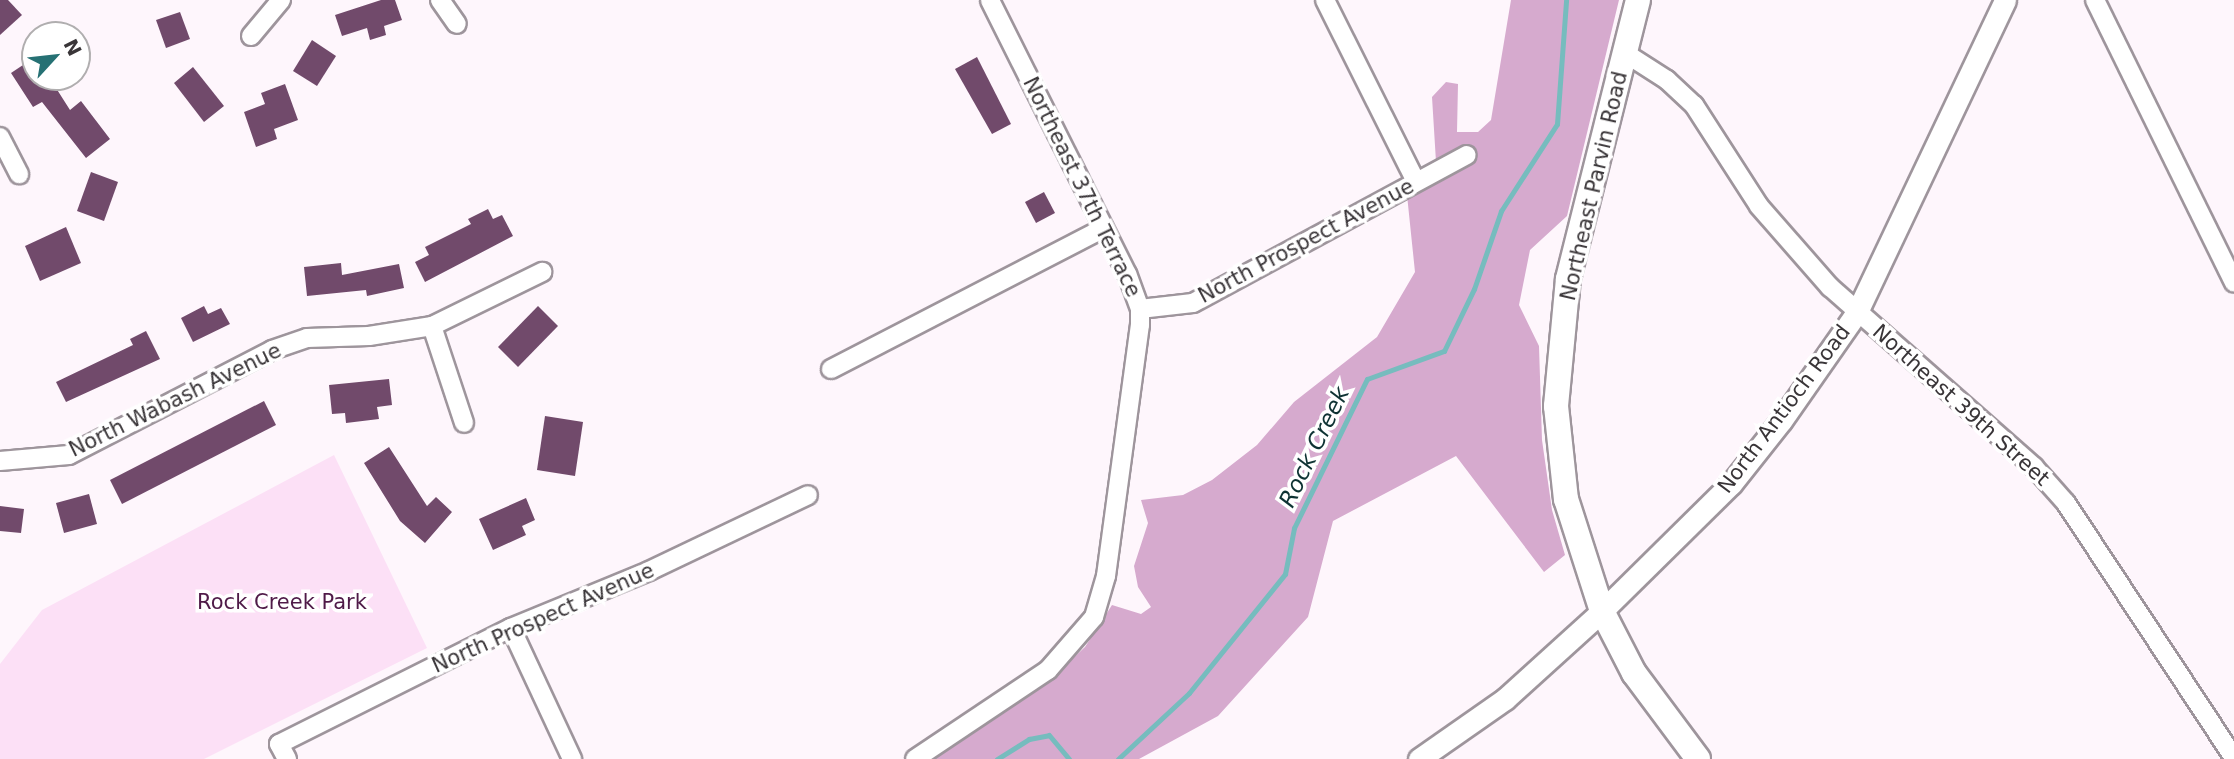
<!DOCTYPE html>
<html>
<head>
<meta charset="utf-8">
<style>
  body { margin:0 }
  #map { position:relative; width:2234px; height:759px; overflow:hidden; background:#fef6fc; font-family:"DejaVu Sans",sans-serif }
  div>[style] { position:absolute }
  .green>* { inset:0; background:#fce0f6 }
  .forest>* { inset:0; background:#d6aace }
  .stream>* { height:5px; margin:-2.5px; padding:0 2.5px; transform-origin:2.5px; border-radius:2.5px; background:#76bcbe }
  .building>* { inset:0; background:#714a6b }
  .roads { filter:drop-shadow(2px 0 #9e959c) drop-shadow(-2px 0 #9e959c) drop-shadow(0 2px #9e959c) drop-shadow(0 -2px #9e959c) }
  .minor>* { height:18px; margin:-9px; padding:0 9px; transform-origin:9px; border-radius:9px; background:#fff }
  .tertiary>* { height:21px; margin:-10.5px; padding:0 10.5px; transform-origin:10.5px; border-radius:10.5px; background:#fff }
  .secondary>* { height:24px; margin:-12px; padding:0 12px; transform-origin:12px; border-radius:12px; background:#fff }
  span { translate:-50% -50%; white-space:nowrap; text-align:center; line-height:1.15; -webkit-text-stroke:7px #fff; paint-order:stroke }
  .street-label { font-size:21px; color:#393538 }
  .park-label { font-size:21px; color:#4f1a48 }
  .water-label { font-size:23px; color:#0e3233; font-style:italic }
  .north { position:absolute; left:21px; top:21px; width:70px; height:70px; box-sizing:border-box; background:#fff; border:2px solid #b0aeaf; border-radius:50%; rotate:63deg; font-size:19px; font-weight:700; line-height:28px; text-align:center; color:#393538 }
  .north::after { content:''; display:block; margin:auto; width:24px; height:32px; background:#267174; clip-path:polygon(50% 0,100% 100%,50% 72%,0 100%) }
</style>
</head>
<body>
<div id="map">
  <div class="green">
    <div style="clip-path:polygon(334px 455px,427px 648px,204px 759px,0 759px,0 664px,42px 610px)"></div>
  </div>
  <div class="forest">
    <div style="clip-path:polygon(1511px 0,1619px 0,1567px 216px,1530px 250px,1519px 305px,1539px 346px,1542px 440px,1552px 510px,1565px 555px,1544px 572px,1456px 456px,1333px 521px,1308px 617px,1218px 716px,1139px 759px,926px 759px,1054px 676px,1085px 647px,1112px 605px,1141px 614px,1151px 607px,1138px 587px,1134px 566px,1148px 523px,1141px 500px,1183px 495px,1212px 480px,1257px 445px,1294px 402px,1377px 337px,1415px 272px,1407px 195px,1437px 178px,1432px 97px,1446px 82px,1458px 84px,1457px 132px,1478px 132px,1491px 120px)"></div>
  </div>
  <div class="stream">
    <div style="left:997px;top:759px;width:38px;rotate:-32deg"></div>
    <div style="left:1029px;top:739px;width:20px;rotate:-11deg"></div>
    <div style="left:1049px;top:735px;width:31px;rotate:50deg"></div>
    <div style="left:1118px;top:759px;width:97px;rotate:-42.9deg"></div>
    <div style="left:1189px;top:693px;width:153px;rotate:-51.1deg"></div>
    <div style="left:1285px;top:574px;width:47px;rotate:-78.9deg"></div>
    <div style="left:1294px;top:528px;width:166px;rotate:-63.9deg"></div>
    <div style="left:1367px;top:379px;width:82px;rotate:-20deg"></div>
    <div style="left:1444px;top:351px;width:69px;rotate:-64.2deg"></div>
    <div style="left:1474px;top:289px;width:83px;rotate:-70.9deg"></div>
    <div style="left:1501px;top:211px;width:103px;rotate:-57.2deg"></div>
    <div style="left:1557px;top:124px;width:124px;rotate:-85.8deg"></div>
  </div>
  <div class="building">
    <div style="clip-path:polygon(0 0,8px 0,22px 15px,0 35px)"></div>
    <div style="clip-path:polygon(381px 0,395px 0,402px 20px,384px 26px,386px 35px,370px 40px,367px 28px,342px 36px,335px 15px)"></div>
    <div style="clip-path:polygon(180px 12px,190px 39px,166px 48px,156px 20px)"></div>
    <div style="clip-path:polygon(312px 40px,336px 56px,317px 86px,293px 71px)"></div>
    <div style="clip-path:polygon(35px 57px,35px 77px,49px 77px,70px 110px,81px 101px,110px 139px,86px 158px,42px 102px,33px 107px,11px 73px)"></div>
    <div style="clip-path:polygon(977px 57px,1011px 124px,992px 134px,955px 69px)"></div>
    <div style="clip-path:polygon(193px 67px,224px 106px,204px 122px,174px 83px)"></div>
    <div style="clip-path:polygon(285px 84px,298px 120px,274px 129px,277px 139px,256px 147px,244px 112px,265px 104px,261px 93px)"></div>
    <div style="clip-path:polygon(91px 172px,118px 182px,104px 221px,77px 211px)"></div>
    <div style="clip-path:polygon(1044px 192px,1055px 213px,1036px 223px,1025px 202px)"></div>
    <div style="clip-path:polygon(488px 209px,493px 219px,502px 215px,513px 236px,425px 282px,415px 262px,429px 255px,425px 247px,471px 224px,468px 219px)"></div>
    <div style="clip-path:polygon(66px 227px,81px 263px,40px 281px,25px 246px)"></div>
    <div style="clip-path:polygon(341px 263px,342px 275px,399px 264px,404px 288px,367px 296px,366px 290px,307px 296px,304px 267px)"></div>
    <div style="clip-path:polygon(204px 306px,208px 314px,221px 308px,230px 324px,193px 342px,181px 318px)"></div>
    <div style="clip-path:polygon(538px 306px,558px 326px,518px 367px,498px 347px)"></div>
    <div style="clip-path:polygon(146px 331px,160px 359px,66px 402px,56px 382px,133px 345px,130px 339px)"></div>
    <div style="clip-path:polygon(389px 379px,392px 405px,377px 407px,379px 419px,346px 423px,345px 413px,332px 414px,329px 385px)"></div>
    <div style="clip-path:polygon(264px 401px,276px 425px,122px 504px,110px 480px)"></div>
    <div style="clip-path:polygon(545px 416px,583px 422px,575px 476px,537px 470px)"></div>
    <div style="clip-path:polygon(389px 447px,427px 506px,436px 497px,452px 512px,425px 543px,400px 521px,364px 463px)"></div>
    <div style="clip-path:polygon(89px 494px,97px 524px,64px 533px,56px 503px)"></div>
    <div style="clip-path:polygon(526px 498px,535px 520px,522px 526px,526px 535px,493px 550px,479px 519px)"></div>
    <div style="clip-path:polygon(0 506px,24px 509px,21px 533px,0 531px)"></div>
  </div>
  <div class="roads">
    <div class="minor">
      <div style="left:440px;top:0;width:29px;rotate:55deg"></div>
      <div style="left:1325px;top:0;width:203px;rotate:63.4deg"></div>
      <div style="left:2095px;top:0;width:315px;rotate:63.8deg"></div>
      <div style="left:251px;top:36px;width:47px;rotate:-50.2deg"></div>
      <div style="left:1625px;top:53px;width:50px;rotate:32.7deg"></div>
      <div style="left:1667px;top:80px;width:37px;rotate:43deg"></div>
      <div style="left:1694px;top:105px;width:120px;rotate:57.2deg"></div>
      <div style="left:1759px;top:206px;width:108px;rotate:48.8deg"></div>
      <div style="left:1830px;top:287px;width:272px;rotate:41.4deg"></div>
      <div style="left:2034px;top:467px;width:48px;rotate:48.4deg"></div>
      <div style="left:2066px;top:503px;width:305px;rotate:56.6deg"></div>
      <div style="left:0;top:137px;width:42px;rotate:62.8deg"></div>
      <div style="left:1140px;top:309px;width:53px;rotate:-6.5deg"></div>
      <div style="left:1193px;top:303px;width:311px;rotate:-28.4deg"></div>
      <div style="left:432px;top:326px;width:102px;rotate:71.7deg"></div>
      <div style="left:831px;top:369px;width:307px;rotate:-27.3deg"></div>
      <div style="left:0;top:461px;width:69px;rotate:-5deg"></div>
      <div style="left:69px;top:455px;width:229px;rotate:-27.3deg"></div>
      <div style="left:272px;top:350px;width:37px;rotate:-19deg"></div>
      <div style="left:307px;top:338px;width:62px;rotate:-1.8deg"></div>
      <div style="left:369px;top:336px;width:64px;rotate:-9deg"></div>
      <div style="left:432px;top:326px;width:123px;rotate:-26.1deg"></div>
      <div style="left:511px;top:628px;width:145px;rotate:65deg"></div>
      <div style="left:287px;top:759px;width:17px;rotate:-118deg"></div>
      <div style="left:279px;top:744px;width:259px;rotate:-26.6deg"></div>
      <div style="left:511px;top:628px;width:149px;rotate:-22.4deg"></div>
      <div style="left:649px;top:571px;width:176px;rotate:-25.5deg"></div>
      <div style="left:915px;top:759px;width:160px;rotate:-33.8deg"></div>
      <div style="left:1048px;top:670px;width:70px;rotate:-49deg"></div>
      <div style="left:1094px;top:617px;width:43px;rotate:-73.7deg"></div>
      <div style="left:1106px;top:576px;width:253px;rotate:-82.3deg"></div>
      <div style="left:1140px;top:325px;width:16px;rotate:-90deg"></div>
      <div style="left:1140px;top:309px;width:37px;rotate:-110deg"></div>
      <div style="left:1127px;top:274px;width:306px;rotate:-116.6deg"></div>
    </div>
    <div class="tertiary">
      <div style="left:1419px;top:759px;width:105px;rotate:-34.9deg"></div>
      <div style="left:1505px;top:699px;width:131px;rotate:-42.2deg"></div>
      <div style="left:1602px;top:611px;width:181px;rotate:-44.6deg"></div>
      <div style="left:1731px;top:484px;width:80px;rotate:-51.6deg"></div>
      <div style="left:1781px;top:421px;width:133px;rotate:-55.1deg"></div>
      <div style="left:1857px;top:312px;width:345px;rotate:-64.6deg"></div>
    </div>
    <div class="secondary">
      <div style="left:1638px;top:0;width:288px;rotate:104.1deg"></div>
      <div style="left:1568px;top:279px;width:128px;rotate:95.4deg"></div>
      <div style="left:1556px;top:406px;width:94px;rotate:83.9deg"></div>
      <div style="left:1566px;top:499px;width:118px;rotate:72.2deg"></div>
      <div style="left:1602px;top:611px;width:70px;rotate:62.7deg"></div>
      <div style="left:1634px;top:673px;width:107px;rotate:53.3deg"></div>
    </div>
  </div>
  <div class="street-label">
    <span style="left:1594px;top:186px;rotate:-77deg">Northeast Parvin Road</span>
    <span style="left:1082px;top:187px;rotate:64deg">Northeast 37th Terrace</span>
    <span style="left:1306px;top:241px;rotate:-28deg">North Prospect Avenue</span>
    <span style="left:175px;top:400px;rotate:-26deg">North Wabash Avenue</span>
    <span style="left:1961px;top:405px;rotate:42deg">Northeast 39th Street</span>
    <span style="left:1784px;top:409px;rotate:-53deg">North Antioch Road</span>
    <span style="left:543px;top:618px;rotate:-24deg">North Prospect Avenue</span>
  </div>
  <div class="park-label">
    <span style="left:282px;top:602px">Rock Creek Park</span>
  </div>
  <div class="water-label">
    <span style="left:1314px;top:447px;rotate:-64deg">Rock Creek</span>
  </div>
  <div class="north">N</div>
</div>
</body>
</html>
